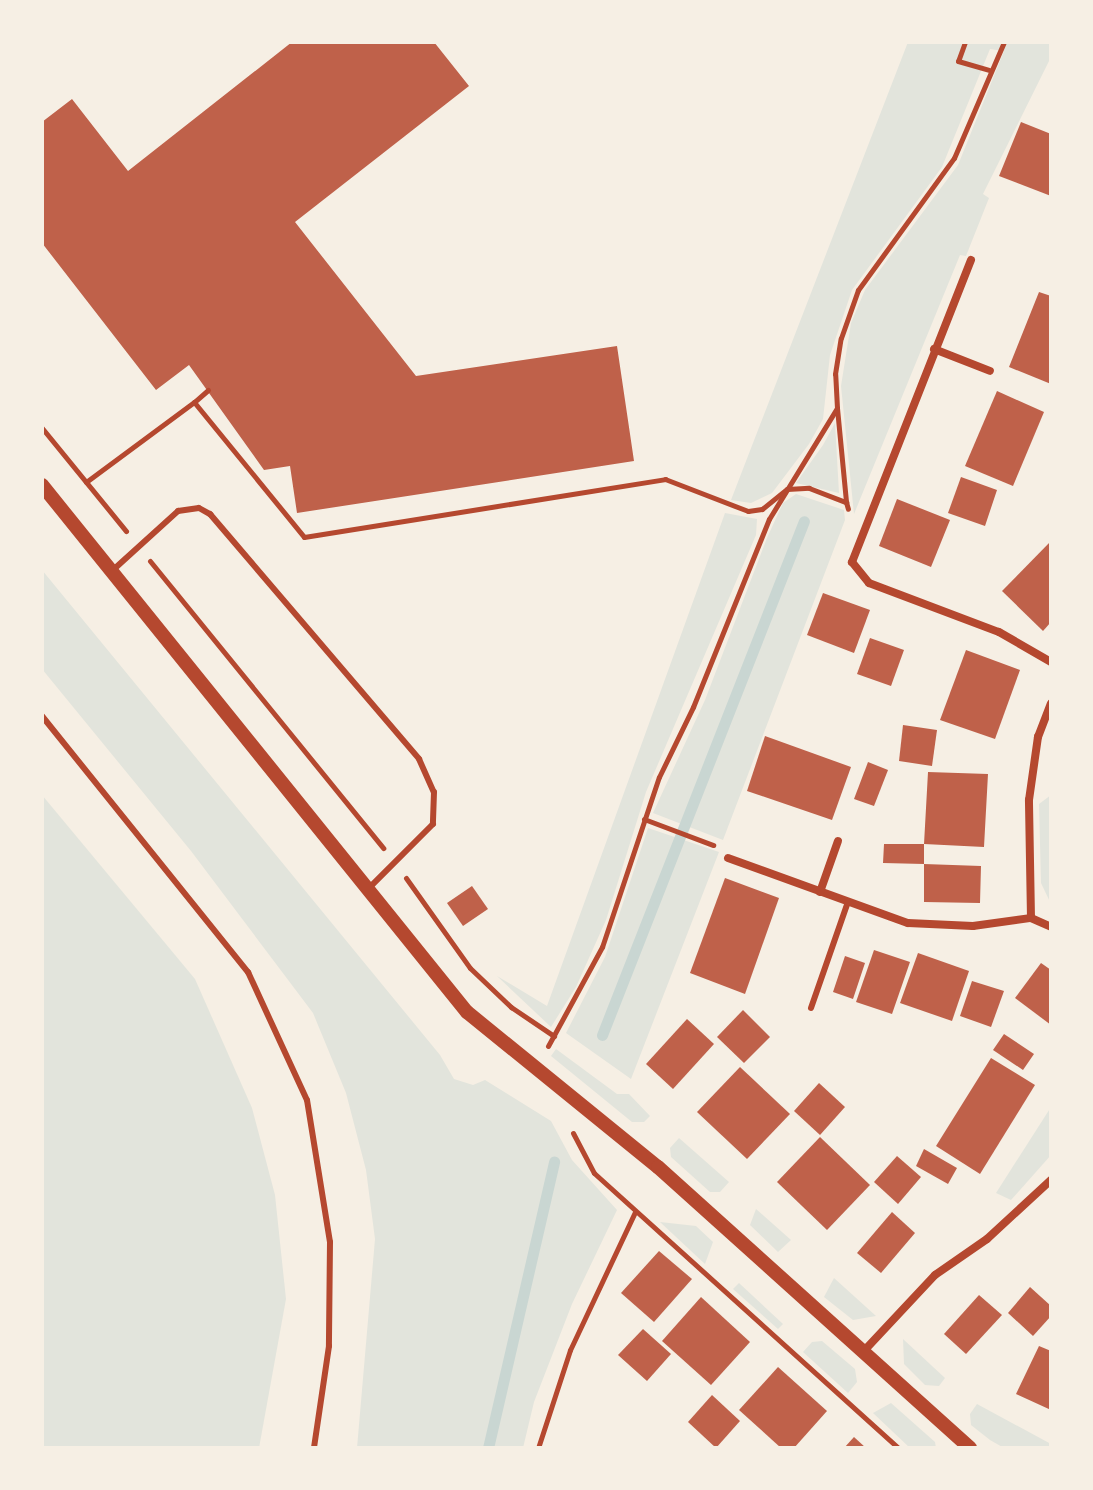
<!DOCTYPE html>
<html>
<head>
<meta charset="utf-8">
<style>
  body { margin:0 }
  #map { position:relative; width:1093px; height:1490px; overflow:hidden; background:#f6efe4; font-family:Helvetica,sans-serif }
  div>[style] { position:absolute }
  .green>* { inset:0; background:#e2e4dc }
  .stream>* { height:11px; margin:-5.5px; padding:0 5.5px; transform-origin:5.5px; border-radius:5.5px; background:#c9d6d2 }
  .building>* { inset:0; background:#bf614a }
  .path>* { height:5px; margin:-2.5px; padding:0 2.5px; transform-origin:2.5px; border-radius:2.5px; background:#b5482f }
  .service>* { height:6px; margin:-3px; padding:0 3px; transform-origin:3px; border-radius:3px; background:#b5482f }
  .minor>* { height:8px; margin:-4px; padding:0 4px; transform-origin:4px; border-radius:4px; background:#b5482f }
  .tertiary>* { height:14px; margin:-7px; padding:0 7px; transform-origin:7px; border-radius:7px; background:#b5482f }
  span { translate:-50% -50%; white-space:nowrap; text-align:center; line-height:1.15; -webkit-text-stroke:6px #f6efe4; paint-order:stroke }
  .frame { position:absolute; inset:0; border:44px solid #f6efe4; pointer-events:none }
</style>
</head>
<body>
<div id="map">
  <div class="green">
    <div style="clip-path:polygon(908px 42px,1051px 42px,1051px 57px,983px 194px,989px 198px,966px 256px,960px 255px,854px 514px,841px 386px,851px 323px,865px 290px,958px 165px,1004px 51px,990px 49px,942px 167px,852px 290px,830px 355px,823px 419px,809px 444px,772px 493px,751px 503px,731px 500px)"></div>
    <div style="clip-path:polygon(835px 423px,839px 493px,796px 483px,823px 445px)"></div>
    <div style="clip-path:polygon(796px 494px,844px 510px,845px 520px,723px 840px,653px 813px,705px 700px,767px 538px,783px 503px)"></div>
    <div style="clip-path:polygon(725px 513px,757px 519px,756px 535px,646px 792px,606px 920px,576px 987px,551px 1027px,497px 976px,547px 1006px)"></div>
    <div style="clip-path:polygon(42px 570px,440px 1055px,454px 1079px,473px 1085px,485px 1080px,551px 1121px,572px 1160px,617px 1210px,572px 1304px,534px 1402px,523px 1448px,357px 1448px,375px 1239px,366px 1170px,346px 1093px,313px 1013px,191px 851px,42px 669px)"></div>
    <div style="clip-path:polygon(42px 795px,195px 979px,252px 1108px,275px 1195px,286px 1299px,259px 1448px,42px 1448px)"></div>
    <div style="clip-path:polygon(1051px 795px,1051px 904px,1041px 883px,1039px 804px)"></div>
    <div style="clip-path:polygon(648px 828px,719px 852px,631px 1079px,566px 1033px,605px 957px)"></div>
    <div style="clip-path:polygon(556px 1049px,617px 1094px,629px 1094px,650px 1116px,644px 1122px,632px 1122px,551px 1056px)"></div>
    <div style="clip-path:polygon(1051px 1107px,1051px 1155px,1011px 1200px,996px 1193px)"></div>
    <div style="clip-path:polygon(679px 1138px,729px 1182px,720px 1192px,710px 1192px,671px 1157px,670px 1148px)"></div>
    <div style="clip-path:polygon(756px 1209px,791px 1240px,778px 1252px,750px 1225px)"></div>
    <div style="clip-path:polygon(660px 1222px,696px 1226px,713px 1242px,705px 1264px)"></div>
    <div style="clip-path:polygon(834px 1278px,876px 1316px,853px 1320px,824px 1297px)"></div>
    <div style="clip-path:polygon(739px 1283px,783px 1324px,778px 1329px,733px 1289px)"></div>
    <div style="clip-path:polygon(903px 1339px,945px 1378px,939px 1386px,925px 1385px,904px 1364px)"></div>
    <div style="clip-path:polygon(822px 1341px,855px 1369px,857px 1382px,848px 1393px,803px 1352px,812px 1342px)"></div>
    <div style="clip-path:polygon(891px 1403px,935px 1442px,936px 1448px,910px 1448px,873px 1413px)"></div>
    <div style="clip-path:polygon(977px 1404px,1051px 1444px,1051px 1448px,1004px 1448px,990px 1440px,971px 1425px,970px 1414px)"></div>
  </div>
  <div class="stream">
    <div style="left:602px;top:1035px;width:552px;rotate:-68.55deg"></div>
    <div style="left:488px;top:1448px;width:294px;rotate:-77deg"></div>
  </div>
  <div class="building">
    <div style="clip-path:polygon(292px 42px,434px 42px,469px 86px,295px 222px,416px 376px,617px 346px,634px 461px,297px 513px,290px 466px,264px 470px,189px 365px,156px 390px,42px 243px,42px 122px,72px 99px,128px 171px)"></div>
    <div style="clip-path:polygon(1021px 122px,1051px 134px,1051px 196px,999px 176px)"></div>
    <div style="clip-path:polygon(1039px 292px,1051px 296px,1051px 384px,1009px 367px)"></div>
    <div style="clip-path:polygon(997px 391px,1044px 412px,1013px 486px,965px 466px)"></div>
    <div style="clip-path:polygon(961px 477px,997px 490px,985px 526px,948px 513px)"></div>
    <div style="clip-path:polygon(897px 499px,950px 520px,931px 567px,879px 546px)"></div>
    <div style="clip-path:polygon(1051px 541px,1051px 622px,1043px 631px,1002px 591px)"></div>
    <div style="clip-path:polygon(823px 593px,870px 610px,854px 653px,807px 635px)"></div>
    <div style="clip-path:polygon(870px 638px,904px 650px,891px 686px,857px 674px)"></div>
    <div style="clip-path:polygon(966px 650px,1020px 670px,995px 739px,940px 720px)"></div>
    <div style="clip-path:polygon(903px 725px,937px 730px,932px 766px,899px 761px)"></div>
    <div style="clip-path:polygon(765px 736px,851px 767px,832px 820px,747px 791px)"></div>
    <div style="clip-path:polygon(868px 762px,888px 770px,874px 806px,854px 799px)"></div>
    <div style="clip-path:polygon(928px 772px,988px 774px,984px 847px,924px 844px,924px 864px,981px 866px,980px 903px,924px 902px,924px 864px,883px 863px,884px 844px,924px 844px)"></div>
    <div style="clip-path:polygon(725px 878px,779px 898px,745px 994px,690px 973px)"></div>
    <div style="clip-path:polygon(472px 886px,488px 909px,463px 926px,447px 903px)"></div>
    <div style="clip-path:polygon(874px 950px,910px 962px,892px 1014px,856px 1002px)"></div>
    <div style="clip-path:polygon(918px 953px,969px 971px,952px 1021px,900px 1003px)"></div>
    <div style="clip-path:polygon(845px 956px,865px 963px,853px 999px,833px 992px)"></div>
    <div style="clip-path:polygon(1041px 963px,1051px 970px,1051px 1025px,1015px 998px)"></div>
    <div style="clip-path:polygon(972px 981px,1004px 991px,991px 1027px,960px 1016px)"></div>
    <div style="clip-path:polygon(743px 1010px,770px 1037px,744px 1063px,717px 1037px)"></div>
    <div style="clip-path:polygon(687px 1019px,714px 1044px,673px 1089px,646px 1064px)"></div>
    <div style="clip-path:polygon(1004px 1034px,1034px 1054px,1023px 1070px,993px 1050px)"></div>
    <div style="clip-path:polygon(991px 1058px,1035px 1085px,980px 1174px,936px 1146px)"></div>
    <div style="clip-path:polygon(740px 1067px,790px 1114px,747px 1159px,697px 1112px)"></div>
    <div style="clip-path:polygon(819px 1083px,845px 1107px,820px 1135px,794px 1111px)"></div>
    <div style="clip-path:polygon(820px 1137px,870px 1185px,827px 1230px,777px 1182px)"></div>
    <div style="clip-path:polygon(924px 1149px,957px 1168px,948px 1184px,916px 1166px)"></div>
    <div style="clip-path:polygon(897px 1156px,921px 1177px,898px 1204px,874px 1182px)"></div>
    <div style="clip-path:polygon(892px 1212px,915px 1233px,881px 1273px,857px 1253px)"></div>
    <div style="clip-path:polygon(659px 1251px,692px 1279px,654px 1322px,621px 1293px)"></div>
    <div style="clip-path:polygon(1030px 1287px,1051px 1306px,1051px 1316px,1033px 1336px,1008px 1313px)"></div>
    <div style="clip-path:polygon(979px 1295px,1002px 1315px,966px 1354px,944px 1334px)"></div>
    <div style="clip-path:polygon(701px 1297px,750px 1342px,711px 1385px,662px 1341px)"></div>
    <div style="clip-path:polygon(643px 1329px,671px 1354px,647px 1381px,618px 1355px)"></div>
    <div style="clip-path:polygon(1039px 1346px,1051px 1351px,1051px 1410px,1016px 1394px)"></div>
    <div style="clip-path:polygon(778px 1367px,827px 1411px,794px 1448px,781px 1448px,739px 1410px)"></div>
    <div style="clip-path:polygon(712px 1395px,740px 1421px,716px 1448px,688px 1422px)"></div>
    <div style="clip-path:polygon(854px 1437px,866px 1448px,844px 1448px)"></div>
  </div>
  <div class="path">
    <div style="left:965px;top:42px;width:20px;rotate:110deg"></div>
    <div style="left:958px;top:61px;width:32px;rotate:16deg"></div>
    <div style="left:208px;top:390px;width:18px;rotate:139deg"></div>
    <div style="left:194px;top:402px;width:174px;rotate:50.8deg"></div>
    <div style="left:304px;top:537px;width:366px;rotate:-9.1deg"></div>
    <div style="left:665px;top:479px;width:89px;rotate:21.1deg"></div>
    <div style="left:748px;top:511px;width:14px;rotate:-8deg"></div>
    <div style="left:762px;top:509px;width:32px;rotate:-39deg"></div>
    <div style="left:787px;top:489px;width:22px;rotate:-3deg"></div>
    <div style="left:809px;top:488px;width:40px;rotate:21deg"></div>
    <div style="left:846px;top:502px;width:7px;rotate:74deg"></div>
    <div style="left:837px;top:408px;width:94px;rotate:84.5deg"></div>
    <div style="left:42px;top:428px;width:133px;rotate:50.8deg"></div>
    <div style="left:86px;top:482px;width:134px;rotate:-36.5deg"></div>
    <div style="left:150px;top:561px;width:370px;rotate:50.9deg"></div>
    <div style="left:644px;top:819px;width:74px;rotate:20.6deg"></div>
    <div style="left:406px;top:878px;width:110px;rotate:54.6deg"></div>
    <div style="left:470px;top:968px;width:57px;rotate:43.6deg"></div>
    <div style="left:511px;top:1007px;width:52px;rotate:34deg"></div>
    <div style="left:548px;top:1046px;width:113px;rotate:-61.4deg"></div>
    <div style="left:602px;top:947px;width:179px;rotate:-71.5deg"></div>
    <div style="left:659px;top:777px;width:78px;rotate:-64.1deg"></div>
    <div style="left:693px;top:707px;width:203px;rotate:-68deg"></div>
    <div style="left:769px;top:519px;width:130px;rotate:-58.5deg"></div>
    <div style="left:837px;top:408px;width:34px;rotate:-93deg"></div>
    <div style="left:835px;top:374px;width:36px;rotate:-81deg"></div>
    <div style="left:841px;top:338px;width:51px;rotate:-70.5deg"></div>
    <div style="left:858px;top:290px;width:163px;rotate:-54deg"></div>
    <div style="left:954px;top:158px;width:126px;rotate:-66.7deg"></div>
    <div style="left:573px;top:1133px;width:45px;rotate:62.3deg"></div>
    <div style="left:594px;top:1173px;width:410px;rotate:42.1deg"></div>
    <div style="left:538px;top:1448px;width:103px;rotate:-71.9deg"></div>
    <div style="left:570px;top:1350px;width:153px;rotate:-64.8deg"></div>
  </div>
  <div class="service">
    <div style="left:113px;top:570px;width:88px;rotate:-42.2deg"></div>
    <div style="left:178px;top:511px;width:21px;rotate:-8deg"></div>
    <div style="left:199px;top:508px;width:13px;rotate:29deg"></div>
    <div style="left:210px;top:514px;width:322px;rotate:49.5deg"></div>
    <div style="left:419px;top:759px;width:36px;rotate:66deg"></div>
    <div style="left:434px;top:792px;width:32px;rotate:92deg"></div>
    <div style="left:433px;top:824px;width:91px;rotate:135deg"></div>
    <div style="left:42px;top:716px;width:329px;rotate:51.2deg"></div>
    <div style="left:248px;top:972px;width:141px;rotate:65.3deg"></div>
    <div style="left:307px;top:1100px;width:144px;rotate:80.8deg"></div>
    <div style="left:330px;top:1242px;width:104px;rotate:90.6deg"></div>
    <div style="left:329px;top:1346px;width:103px;rotate:98.4deg"></div>
    <div style="left:811px;top:1008px;width:112px;rotate:-70.8deg"></div>
  </div>
  <div class="minor">
    <div style="left:971px;top:260px;width:325px;rotate:111.5deg"></div>
    <div style="left:852px;top:562px;width:27px;rotate:51deg"></div>
    <div style="left:869px;top:583px;width:139px;rotate:20.7deg"></div>
    <div style="left:999px;top:632px;width:60px;rotate:30deg"></div>
    <div style="left:934px;top:349px;width:60px;rotate:21.4deg"></div>
    <div style="left:728px;top:858px;width:191px;rotate:19.9deg"></div>
    <div style="left:908px;top:923px;width:65px;rotate:2.6deg"></div>
    <div style="left:973px;top:926px;width:59px;rotate:-7.9deg"></div>
    <div style="left:1031px;top:918px;width:22px;rotate:24deg"></div>
    <div style="left:820px;top:892px;width:54px;rotate:-70.6deg"></div>
    <div style="left:1031px;top:918px;width:118px;rotate:-91deg"></div>
    <div style="left:1029px;top:800px;width:64px;rotate:-81.9deg"></div>
    <div style="left:1038px;top:737px;width:36px;rotate:-69deg"></div>
    <div style="left:862px;top:1353px;width:107px;rotate:-46.9deg"></div>
    <div style="left:935px;top:1275px;width:63px;rotate:-34.7deg"></div>
    <div style="left:987px;top:1239px;width:87px;rotate:-42.7deg"></div>
  </div>
  <div class="tertiary">
    <div style="left:42px;top:485px;width:677px;rotate:51.12deg"></div>
    <div style="left:467px;top:1012px;width:246px;rotate:39.1deg"></div>
    <div style="left:658px;top:1167px;width:420px;rotate:42deg"></div>
  </div>
  <div class="frame"></div>
</div>
</body>
</html>
